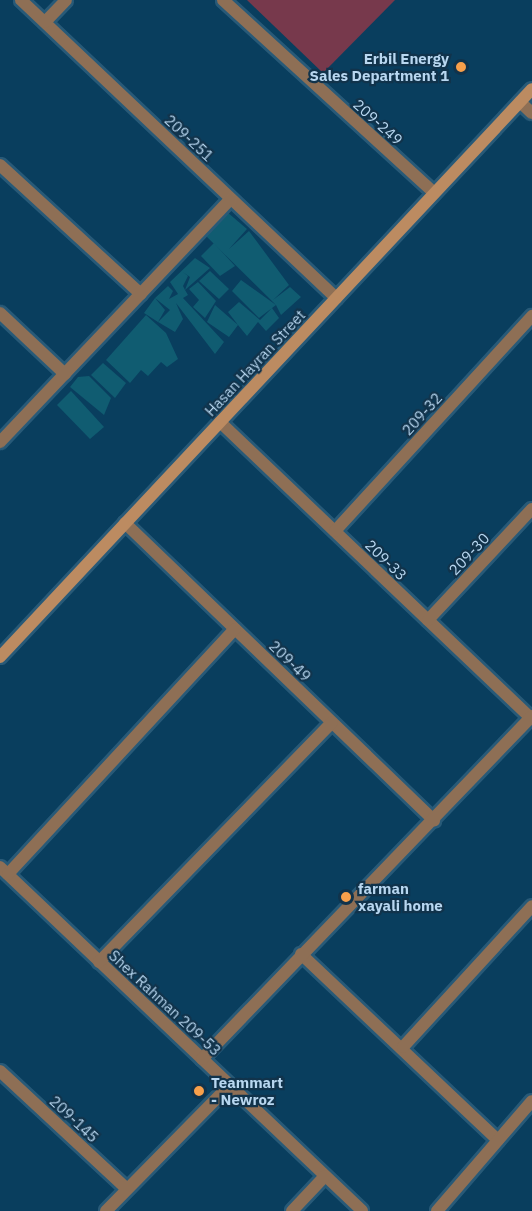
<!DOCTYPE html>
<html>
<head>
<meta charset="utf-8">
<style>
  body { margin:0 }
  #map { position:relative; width:532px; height:1211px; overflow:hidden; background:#093e5e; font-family:"IBM Plex Sans",sans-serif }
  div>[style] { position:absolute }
  .green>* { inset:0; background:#77394c }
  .building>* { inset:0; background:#105c71 }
  .roads { filter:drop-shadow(2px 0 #285a78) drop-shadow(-2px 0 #285a78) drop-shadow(0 2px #285a78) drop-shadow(0 -2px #285a78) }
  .street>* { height:12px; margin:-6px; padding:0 6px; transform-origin:6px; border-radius:6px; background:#8e6f55 }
  .secondary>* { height:12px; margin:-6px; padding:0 6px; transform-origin:6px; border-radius:6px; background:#bc8b61 }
  .dots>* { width:16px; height:16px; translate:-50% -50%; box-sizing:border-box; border:3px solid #11334b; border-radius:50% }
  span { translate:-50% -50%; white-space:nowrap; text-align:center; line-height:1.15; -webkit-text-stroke:4.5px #11334b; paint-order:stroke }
  .poi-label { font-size:15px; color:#b8d7f0; font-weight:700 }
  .right { translate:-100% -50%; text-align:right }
  .left { translate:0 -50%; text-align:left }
  .street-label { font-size:15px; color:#b8d7f0 }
</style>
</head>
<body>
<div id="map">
  <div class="green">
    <div style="clip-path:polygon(247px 0,395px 0,323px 73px)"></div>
  </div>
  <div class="building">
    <div style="clip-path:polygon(227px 212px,247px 229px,229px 249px,249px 231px,289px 285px,273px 300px,290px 287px,301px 297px,281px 315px,276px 305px,272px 308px,279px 318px,266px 331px,258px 322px,247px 336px,238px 325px,229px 337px,207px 322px,215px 305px,238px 325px,228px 312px,239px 302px,260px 320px,272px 308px,259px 318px,232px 291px,241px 280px,276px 305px,206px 236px)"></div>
    <div style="clip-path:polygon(214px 243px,235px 266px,220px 276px,201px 256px)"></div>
    <div style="clip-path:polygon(195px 258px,210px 268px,185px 290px,190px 277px,183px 272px,188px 276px,183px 286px,185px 290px,188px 295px,183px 298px,224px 342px,215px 354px,176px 303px,183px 319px,175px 332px,158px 322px,144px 313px,155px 298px,165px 310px,158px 322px,170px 310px,155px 298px,168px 286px,173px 291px,169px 299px,178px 294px,170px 282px)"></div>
    <div style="clip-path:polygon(210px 271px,229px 289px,219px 299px,199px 281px)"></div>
    <div style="clip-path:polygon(198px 282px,216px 301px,205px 318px,193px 307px,199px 300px,189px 289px)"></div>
    <div style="clip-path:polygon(146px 315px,166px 333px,178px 359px,167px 367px,161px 362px,148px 376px,141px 370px,130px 383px,106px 360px)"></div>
    <div style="clip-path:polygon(103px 363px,126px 383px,115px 398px,91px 375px)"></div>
    <div style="clip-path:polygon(89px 376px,111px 398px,104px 415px,70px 387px,78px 377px)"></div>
    <div style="clip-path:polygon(71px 391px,104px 427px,90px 439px,57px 405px)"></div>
  </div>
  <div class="roads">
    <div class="street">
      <div style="left:21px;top:0;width:434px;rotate:43.4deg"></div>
      <div style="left:223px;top:0;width:286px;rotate:42.4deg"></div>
      <div style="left:45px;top:22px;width:30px;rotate:-46deg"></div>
      <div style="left:520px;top:102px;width:16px;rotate:43deg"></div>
      <div style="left:0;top:165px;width:191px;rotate:42.5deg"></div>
      <div style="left:0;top:313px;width:89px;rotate:43.2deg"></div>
      <div style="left:220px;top:422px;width:431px;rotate:43.6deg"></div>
      <div style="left:0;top:442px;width:335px;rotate:-46.5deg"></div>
      <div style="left:125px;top:523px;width:429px;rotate:43.9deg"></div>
      <div style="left:335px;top:531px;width:292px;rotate:-47.5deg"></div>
      <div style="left:428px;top:620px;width:152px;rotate:-46.9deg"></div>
      <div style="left:0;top:867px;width:499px;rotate:43.5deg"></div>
      <div style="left:8px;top:874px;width:334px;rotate:-47.2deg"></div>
      <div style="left:301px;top:954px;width:271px;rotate:43.4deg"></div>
      <div style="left:99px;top:962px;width:334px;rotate:-45.8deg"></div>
      <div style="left:403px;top:1047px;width:191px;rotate:-47.5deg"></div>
      <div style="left:202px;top:1059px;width:476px;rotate:-46.1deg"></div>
      <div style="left:0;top:1071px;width:173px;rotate:42.9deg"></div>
      <div style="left:106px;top:1211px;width:177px;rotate:-45.5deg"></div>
      <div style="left:292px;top:1211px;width:48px;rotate:-46.7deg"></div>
      <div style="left:437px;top:1211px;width:145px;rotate:-49.2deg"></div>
    </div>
    <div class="secondary">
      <div style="left:0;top:657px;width:778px;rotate:-46.87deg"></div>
    </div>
  </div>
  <div class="dots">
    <div style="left:461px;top:67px;background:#f8a04b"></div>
    <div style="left:346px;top:897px;background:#f8a04b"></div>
    <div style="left:199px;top:1091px;background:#f8a04b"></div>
  </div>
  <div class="poi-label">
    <span class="right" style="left:449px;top:67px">Erbil Energy<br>Sales Department 1</span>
    <span class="left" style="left:358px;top:897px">farman<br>xayali home</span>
    <span class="left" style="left:211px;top:1091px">Teammart<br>- Newroz</span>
  </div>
  <div class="street-label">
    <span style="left:378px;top:122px;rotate:42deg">209-249</span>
    <span style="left:189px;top:138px;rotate:43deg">209-251</span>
    <span style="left:255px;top:363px;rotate:-47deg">Hasan Hayran Street</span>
    <span style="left:422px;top:414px;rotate:-48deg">209-32</span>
    <span style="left:469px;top:554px;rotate:-47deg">209-30</span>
    <span style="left:386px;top:560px;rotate:44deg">209-33</span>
    <span style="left:290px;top:661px;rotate:44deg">209-49</span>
    <span style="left:165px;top:1003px;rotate:43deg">Shex Rahman 209-53</span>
    <span style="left:74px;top:1119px;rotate:43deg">209-145</span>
  </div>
</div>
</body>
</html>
